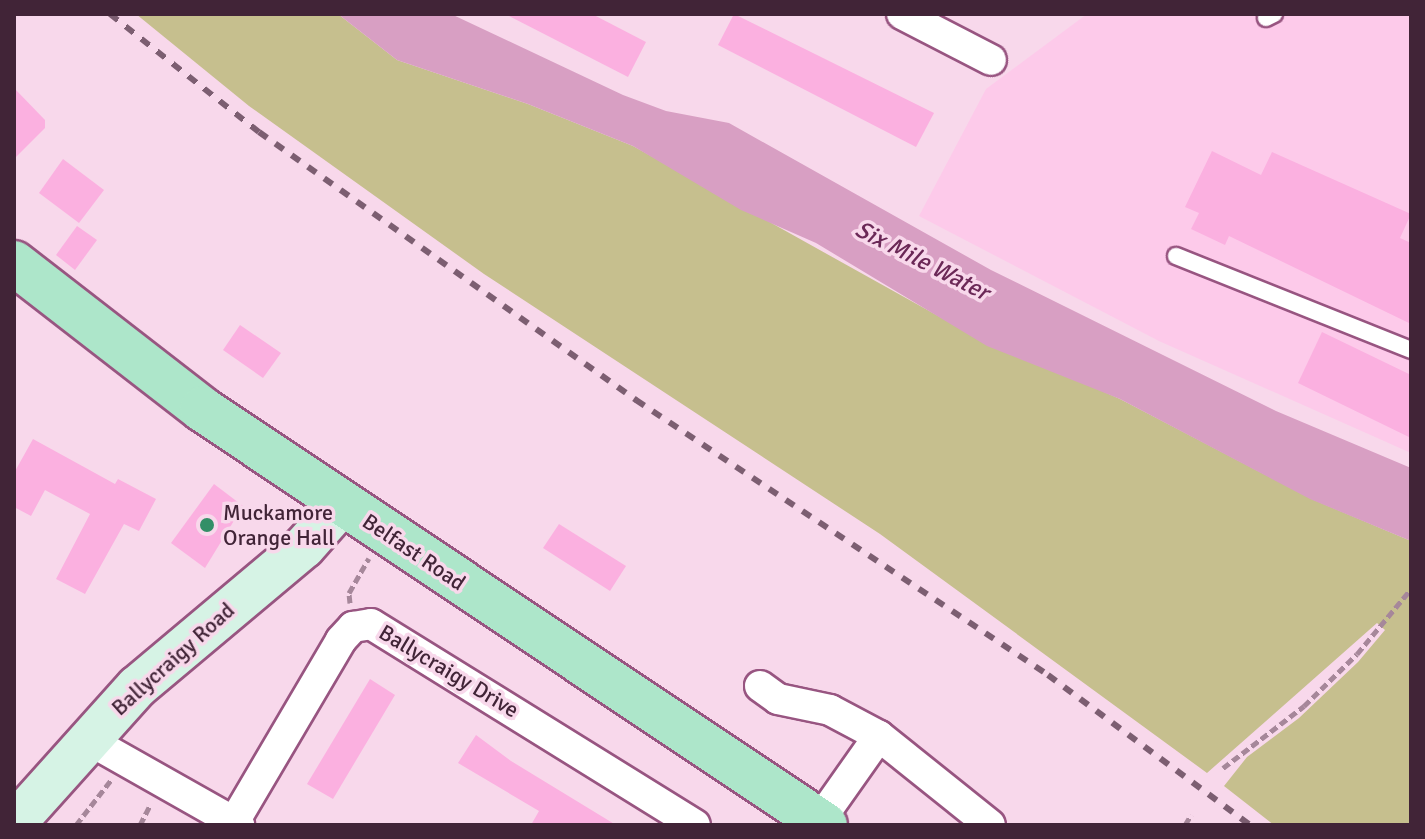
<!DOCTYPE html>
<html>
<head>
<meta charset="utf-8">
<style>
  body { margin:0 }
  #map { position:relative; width:1425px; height:839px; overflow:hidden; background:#f8d8eb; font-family:Signika,sans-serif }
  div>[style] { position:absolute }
  .built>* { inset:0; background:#fdcaea }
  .green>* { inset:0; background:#c6bf8e }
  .water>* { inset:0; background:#d89fc3 }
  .building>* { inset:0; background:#fbb0e0 }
  .path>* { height:5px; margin-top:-2.5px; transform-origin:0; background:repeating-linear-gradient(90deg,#a6879a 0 8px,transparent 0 12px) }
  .roads { filter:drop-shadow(2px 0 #985581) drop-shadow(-2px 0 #985581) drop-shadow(0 2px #985581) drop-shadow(0 -2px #985581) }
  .service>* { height:16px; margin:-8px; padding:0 8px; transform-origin:8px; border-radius:8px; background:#fff }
  .minor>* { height:30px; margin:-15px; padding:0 15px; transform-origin:15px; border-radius:15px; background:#fff }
  .secondary>* { height:42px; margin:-21px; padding:0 21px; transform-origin:21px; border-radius:21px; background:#d6f3e5 }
  .primary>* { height:44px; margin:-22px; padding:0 22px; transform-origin:22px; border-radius:22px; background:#ade6ca }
  .rail>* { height:6px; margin-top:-3px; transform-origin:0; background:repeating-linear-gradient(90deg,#7c5e71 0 10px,transparent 0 20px) }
  .dots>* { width:22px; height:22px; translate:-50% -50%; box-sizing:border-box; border:4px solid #f8d8eb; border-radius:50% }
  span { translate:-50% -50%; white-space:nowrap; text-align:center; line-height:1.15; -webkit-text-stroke:7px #f8d8eb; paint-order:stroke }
  .poi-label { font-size:22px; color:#412437 }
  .left { translate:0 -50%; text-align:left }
  .street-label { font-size:22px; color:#412437 }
  .water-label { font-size:24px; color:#6b2857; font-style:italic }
  .frame { position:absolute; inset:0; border:16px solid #412437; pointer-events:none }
</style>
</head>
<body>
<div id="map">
  <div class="built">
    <div style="clip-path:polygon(1087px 14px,1411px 14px,1411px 453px,1159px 341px,919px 216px,986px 89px)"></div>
  </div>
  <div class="green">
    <div style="clip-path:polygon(136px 14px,338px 14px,397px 60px,528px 104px,633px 146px,958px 327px,1120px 399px,1314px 500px,1411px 541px,1411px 825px,1274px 825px,1224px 786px,1247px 757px,1299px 718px,1358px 662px,1385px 630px,1377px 623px,1207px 773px,880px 534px,484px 274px,249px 106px)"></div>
  </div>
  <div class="water">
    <div style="clip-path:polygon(338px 14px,451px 14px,623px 95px,666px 111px,729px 123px,991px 270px,1276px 411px,1411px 468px,1411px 541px,1310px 499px,1120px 399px,987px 346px,816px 243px,741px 210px,633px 146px,528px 104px,397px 60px)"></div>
  </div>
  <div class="building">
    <div style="clip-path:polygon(505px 14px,592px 14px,646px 42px,628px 77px)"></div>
    <div style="clip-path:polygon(734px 14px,934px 113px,916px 147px,718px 45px)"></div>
    <div style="clip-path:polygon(14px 88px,45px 120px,45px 128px,14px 159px)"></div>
    <div style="clip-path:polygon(1212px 151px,1261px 175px,1272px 152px,1411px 214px,1400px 238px,1411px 243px,1411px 324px,1229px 236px,1225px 245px,1191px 229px,1199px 213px,1185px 207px)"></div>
    <div style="clip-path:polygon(63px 159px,104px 190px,79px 223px,39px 193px)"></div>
    <div style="clip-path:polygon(77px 226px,97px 240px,75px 270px,56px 255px)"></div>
    <div style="clip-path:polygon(240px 325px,281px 353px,263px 378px,223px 350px)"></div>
    <div style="clip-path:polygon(1322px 332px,1411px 375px,1411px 438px,1298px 383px)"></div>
    <div style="clip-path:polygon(33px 439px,115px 484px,118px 479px,156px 499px,139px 531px,124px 524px,85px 594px,56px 579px,90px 514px,45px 490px,31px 516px,14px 507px,14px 473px)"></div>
    <div style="clip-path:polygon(214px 484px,243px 506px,205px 568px,171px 543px)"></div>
    <div style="clip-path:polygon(559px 524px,626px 566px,610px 591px,543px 548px)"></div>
    <div style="clip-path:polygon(370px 679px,395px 695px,333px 799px,307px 784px)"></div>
    <div style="clip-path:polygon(476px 735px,511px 761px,616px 825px,531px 825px,539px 811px,458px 763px)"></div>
  </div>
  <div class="path">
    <div style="left:350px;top:603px;width:10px;rotate:-96deg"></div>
    <div style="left:349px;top:593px;width:40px;rotate:-60.3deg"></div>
    <div style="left:1223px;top:768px;width:102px;rotate:-37.4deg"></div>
    <div style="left:1304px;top:706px;width:74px;rotate:-44.5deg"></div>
    <div style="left:1357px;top:654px;width:85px;rotate:-50.3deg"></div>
    <div style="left:76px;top:825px;width:57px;rotate:-52.1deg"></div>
    <div style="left:140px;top:825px;width:22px;rotate:-63deg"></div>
    <div style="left:1185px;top:825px;width:12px;rotate:-59deg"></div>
  </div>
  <div class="roads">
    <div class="service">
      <div style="left:1266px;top:18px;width:9px;rotate:-27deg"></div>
      <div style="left:1176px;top:256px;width:253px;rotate:21.8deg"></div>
    </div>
    <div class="minor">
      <div style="left:902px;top:14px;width:100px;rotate:27.3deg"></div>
      <div style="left:760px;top:686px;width:22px;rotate:36deg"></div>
      <div style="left:778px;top:699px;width:53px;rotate:11.9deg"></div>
      <div style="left:830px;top:710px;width:55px;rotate:28deg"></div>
      <div style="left:879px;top:736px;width:142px;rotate:38.7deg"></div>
      <div style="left:87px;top:739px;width:175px;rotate:29.5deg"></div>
      <div style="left:819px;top:821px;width:104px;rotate:-54.8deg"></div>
      <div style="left:234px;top:822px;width:211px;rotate:-59.5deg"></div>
      <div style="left:341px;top:640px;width:18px;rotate:-47deg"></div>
      <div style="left:353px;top:627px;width:18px;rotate:-9deg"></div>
      <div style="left:371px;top:624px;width:381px;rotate:31.8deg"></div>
    </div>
    <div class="secondary">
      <div style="left:14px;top:824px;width:184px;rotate:-48.1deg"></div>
      <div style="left:137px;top:687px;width:218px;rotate:-40deg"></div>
      <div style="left:304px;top:547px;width:57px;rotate:-48.5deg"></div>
    </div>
    <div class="primary">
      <div style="left:14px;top:263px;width:238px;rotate:37.8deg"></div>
      <div style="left:202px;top:409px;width:749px;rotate:33.73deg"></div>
    </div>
  </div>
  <div class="rail">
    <div style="left:110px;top:14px;width:190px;rotate:38.4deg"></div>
    <div style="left:259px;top:132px;width:463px;rotate:35.4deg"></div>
    <div style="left:636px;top:400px;width:495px;rotate:33.7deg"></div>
    <div style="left:1048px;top:675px;width:252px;rotate:36.6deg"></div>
  </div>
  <div class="dots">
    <div style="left:207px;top:525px;background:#338f67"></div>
  </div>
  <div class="poi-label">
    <span class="left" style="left:223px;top:525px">Muckamore<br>Orange Hall</span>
  </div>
  <div class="street-label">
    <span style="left:414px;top:552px;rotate:34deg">Belfast Road</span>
    <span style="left:173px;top:659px;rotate:-42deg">Ballycraigy Road</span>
    <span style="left:449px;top:671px;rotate:31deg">Ballycraigy Drive</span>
  </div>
  <div class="water-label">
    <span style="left:922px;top:261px;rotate:27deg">Six Mile Water</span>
  </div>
  <div class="frame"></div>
</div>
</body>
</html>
